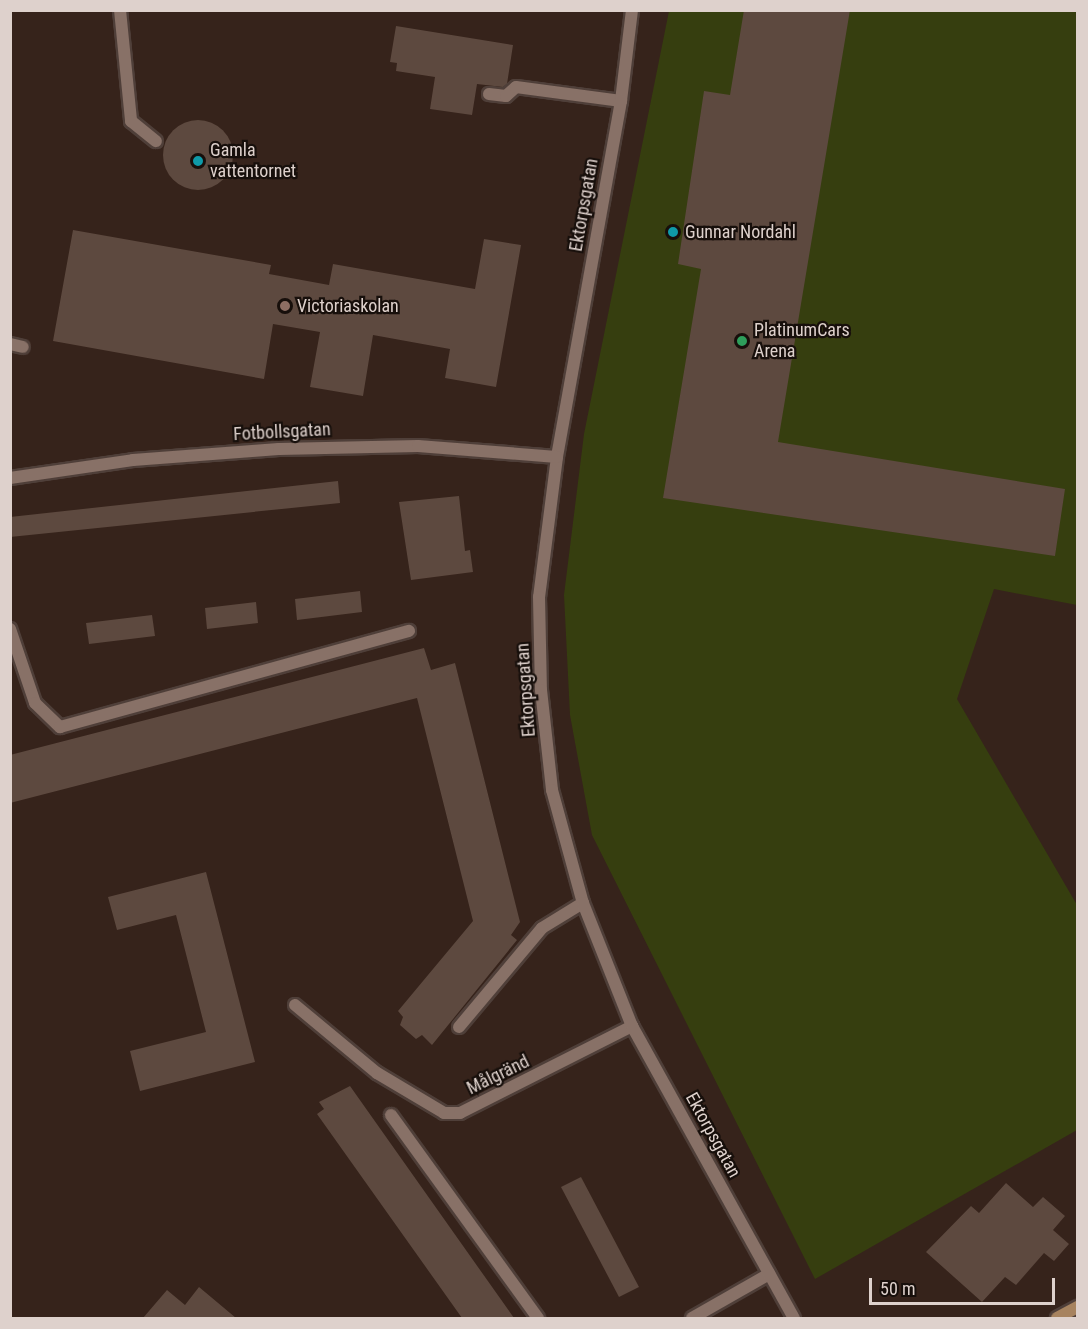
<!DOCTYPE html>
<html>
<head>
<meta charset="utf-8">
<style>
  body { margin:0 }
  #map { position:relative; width:1088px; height:1329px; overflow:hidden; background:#36231b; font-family:"Roboto Condensed",sans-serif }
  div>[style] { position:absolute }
  .green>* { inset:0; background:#363e0f }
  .building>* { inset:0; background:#5d493f }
  .round { border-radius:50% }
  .roads { filter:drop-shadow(2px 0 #4f3f39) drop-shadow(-2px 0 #4f3f39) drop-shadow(0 2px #4f3f39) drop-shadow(0 -2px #4f3f39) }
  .service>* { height:12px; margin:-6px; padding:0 6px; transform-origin:6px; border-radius:6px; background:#887167 }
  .minor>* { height:12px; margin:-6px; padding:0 6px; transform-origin:6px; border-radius:6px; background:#887167 }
  .secondary>* { height:12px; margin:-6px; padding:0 6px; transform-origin:6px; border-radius:6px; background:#a7835f }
  .dots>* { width:16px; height:16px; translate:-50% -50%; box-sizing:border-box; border:3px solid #170f0b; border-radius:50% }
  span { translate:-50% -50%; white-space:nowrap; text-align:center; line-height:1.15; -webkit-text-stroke:4.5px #170f0b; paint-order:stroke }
  .poi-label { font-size:18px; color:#ded1cc }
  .left { translate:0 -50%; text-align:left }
  .street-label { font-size:18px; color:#ded1cc }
  .frame { position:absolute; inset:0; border:12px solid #ded1cc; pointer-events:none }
  .scale { position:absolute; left:869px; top:1278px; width:186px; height:27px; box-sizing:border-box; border:3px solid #ded1cc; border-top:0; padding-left:8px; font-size:18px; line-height:21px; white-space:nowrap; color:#ded1cc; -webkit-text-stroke:4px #170f0b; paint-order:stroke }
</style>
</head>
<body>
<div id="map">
  <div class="green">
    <div style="clip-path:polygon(669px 11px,1077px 11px,1077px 605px,994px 589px,957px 699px,1077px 905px,1077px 1130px,815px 1279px,592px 835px,570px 715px,564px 595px,584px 434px)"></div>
  </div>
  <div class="building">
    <div style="clip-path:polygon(744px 10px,850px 10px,778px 442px,1065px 489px,1055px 556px,663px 498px,701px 269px,678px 264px,704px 91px,730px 95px)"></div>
    <div style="clip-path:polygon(396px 26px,513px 45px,507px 84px,503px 87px,477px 84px,472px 115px,430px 109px,435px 77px,396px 71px,397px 63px,390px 62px)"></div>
    <div class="round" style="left:163px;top:120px;width:70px;height:70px"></div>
    <div style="clip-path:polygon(73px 230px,271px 265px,269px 274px,329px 285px,333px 264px,475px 289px,484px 239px,521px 245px,496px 387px,445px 378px,450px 349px,373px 335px,363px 396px,310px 387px,320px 332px,273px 324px,264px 379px,53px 341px)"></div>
    <div style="clip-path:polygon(338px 481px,340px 503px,10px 537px,10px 517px)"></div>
    <div style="clip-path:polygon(459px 496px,465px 551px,470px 550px,473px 572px,411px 580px,399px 502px)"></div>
    <div style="clip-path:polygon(360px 591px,362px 612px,297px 620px,295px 599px)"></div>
    <div style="clip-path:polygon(256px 602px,258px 623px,207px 629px,205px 608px)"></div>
    <div style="clip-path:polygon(152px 615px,155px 636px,89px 644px,86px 623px)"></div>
    <div style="clip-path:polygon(424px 648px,431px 670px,455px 663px,520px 922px,511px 935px,517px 940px,432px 1045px,422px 1035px,416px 1039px,400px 1025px,403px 1017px,398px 1011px,473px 921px,417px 698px,10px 803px,10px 755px)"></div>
    <div style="clip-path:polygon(206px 872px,255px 1062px,140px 1091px,130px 1051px,206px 1032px,176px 915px,117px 930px,108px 897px)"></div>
    <div style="clip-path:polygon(350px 1086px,514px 1318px,462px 1318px,317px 1114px,324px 1109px,319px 1102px)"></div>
    <div style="clip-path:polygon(581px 1177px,639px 1287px,619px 1297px,561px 1187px)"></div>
    <div style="clip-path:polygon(1006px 1183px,1033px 1207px,1043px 1197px,1065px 1216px,1053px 1230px,1069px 1244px,1054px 1261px,1044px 1253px,1016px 1285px,1005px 1277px,982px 1302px,926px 1252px,971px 1206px,979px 1213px)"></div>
    <div style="clip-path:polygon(199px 1287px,236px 1318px,143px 1318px,167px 1290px,185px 1305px)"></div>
  </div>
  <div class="roads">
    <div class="service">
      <div style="left:120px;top:10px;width:112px;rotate:84.3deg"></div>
      <div style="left:131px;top:121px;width:32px;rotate:39deg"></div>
      <div style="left:489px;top:94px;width:17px;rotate:7deg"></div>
      <div style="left:506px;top:96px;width:13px;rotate:-42deg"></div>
      <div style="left:516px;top:87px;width:106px;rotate:7.6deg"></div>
      <div style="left:10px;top:344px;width:13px;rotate:13deg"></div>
      <div style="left:10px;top:629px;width:78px;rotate:71.3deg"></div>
      <div style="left:35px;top:703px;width:35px;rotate:44deg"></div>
      <div style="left:60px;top:727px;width:362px;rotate:-15.4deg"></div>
      <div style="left:295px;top:1005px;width:107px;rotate:39.7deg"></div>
      <div style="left:377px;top:1073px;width:78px;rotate:30.8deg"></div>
      <div style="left:444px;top:1113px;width:16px"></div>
      <div style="left:460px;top:1113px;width:193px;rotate:-26.8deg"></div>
      <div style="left:459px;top:1027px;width:129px;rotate:-50deg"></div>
      <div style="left:542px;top:928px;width:48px;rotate:-31.4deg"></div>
      <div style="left:391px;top:1115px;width:251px;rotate:54.1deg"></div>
      <div style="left:692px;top:1318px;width:89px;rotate:-29.7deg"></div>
    </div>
    <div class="minor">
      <div style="left:632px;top:10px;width:92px;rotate:96.9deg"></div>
      <div style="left:621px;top:101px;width:362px;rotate:100.2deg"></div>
      <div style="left:557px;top:457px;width:141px;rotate:97.3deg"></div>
      <div style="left:539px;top:597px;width:93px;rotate:88.8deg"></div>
      <div style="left:541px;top:690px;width:101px;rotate:83.7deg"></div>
      <div style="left:552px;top:790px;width:117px;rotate:74.7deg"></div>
      <div style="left:583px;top:903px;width:132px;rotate:68.3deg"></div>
      <div style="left:632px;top:1026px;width:334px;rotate:61deg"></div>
      <div style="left:10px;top:478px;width:124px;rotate:-8.3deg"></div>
      <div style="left:133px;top:460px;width:146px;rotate:-4.3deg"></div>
      <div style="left:279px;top:449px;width:139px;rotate:-1.2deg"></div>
      <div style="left:418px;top:446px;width:139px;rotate:4.5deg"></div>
    </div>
    <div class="secondary">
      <div style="left:1057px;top:1318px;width:24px;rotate:-28deg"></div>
    </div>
  </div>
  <div class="dots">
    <div style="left:198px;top:161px;background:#0f9aa8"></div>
    <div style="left:673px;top:232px;background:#0f9aa8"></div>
    <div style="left:285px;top:306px;background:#8d6e63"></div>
    <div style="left:742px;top:341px;background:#2e9e5b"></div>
  </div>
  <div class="poi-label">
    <span class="left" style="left:210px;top:161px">Gamla<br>vattentornet</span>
    <span class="left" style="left:685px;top:232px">Gunnar Nordahl</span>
    <span class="left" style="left:297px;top:306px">Victoriaskolan</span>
    <span class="left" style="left:754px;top:341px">PlatinumCars<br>Arena</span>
  </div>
  <div class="street-label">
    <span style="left:584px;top:205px;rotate:-80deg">Ektorpsgatan</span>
    <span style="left:282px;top:432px;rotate:-3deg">Fotbollsgatan</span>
    <span style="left:526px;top:690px;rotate:-94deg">Ektorpsgatan</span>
    <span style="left:498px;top:1075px;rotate:-26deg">Målgränd</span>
    <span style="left:713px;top:1135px;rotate:61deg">Ektorpsgatan</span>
  </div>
  <div class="frame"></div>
  <div class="scale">50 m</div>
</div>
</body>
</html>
